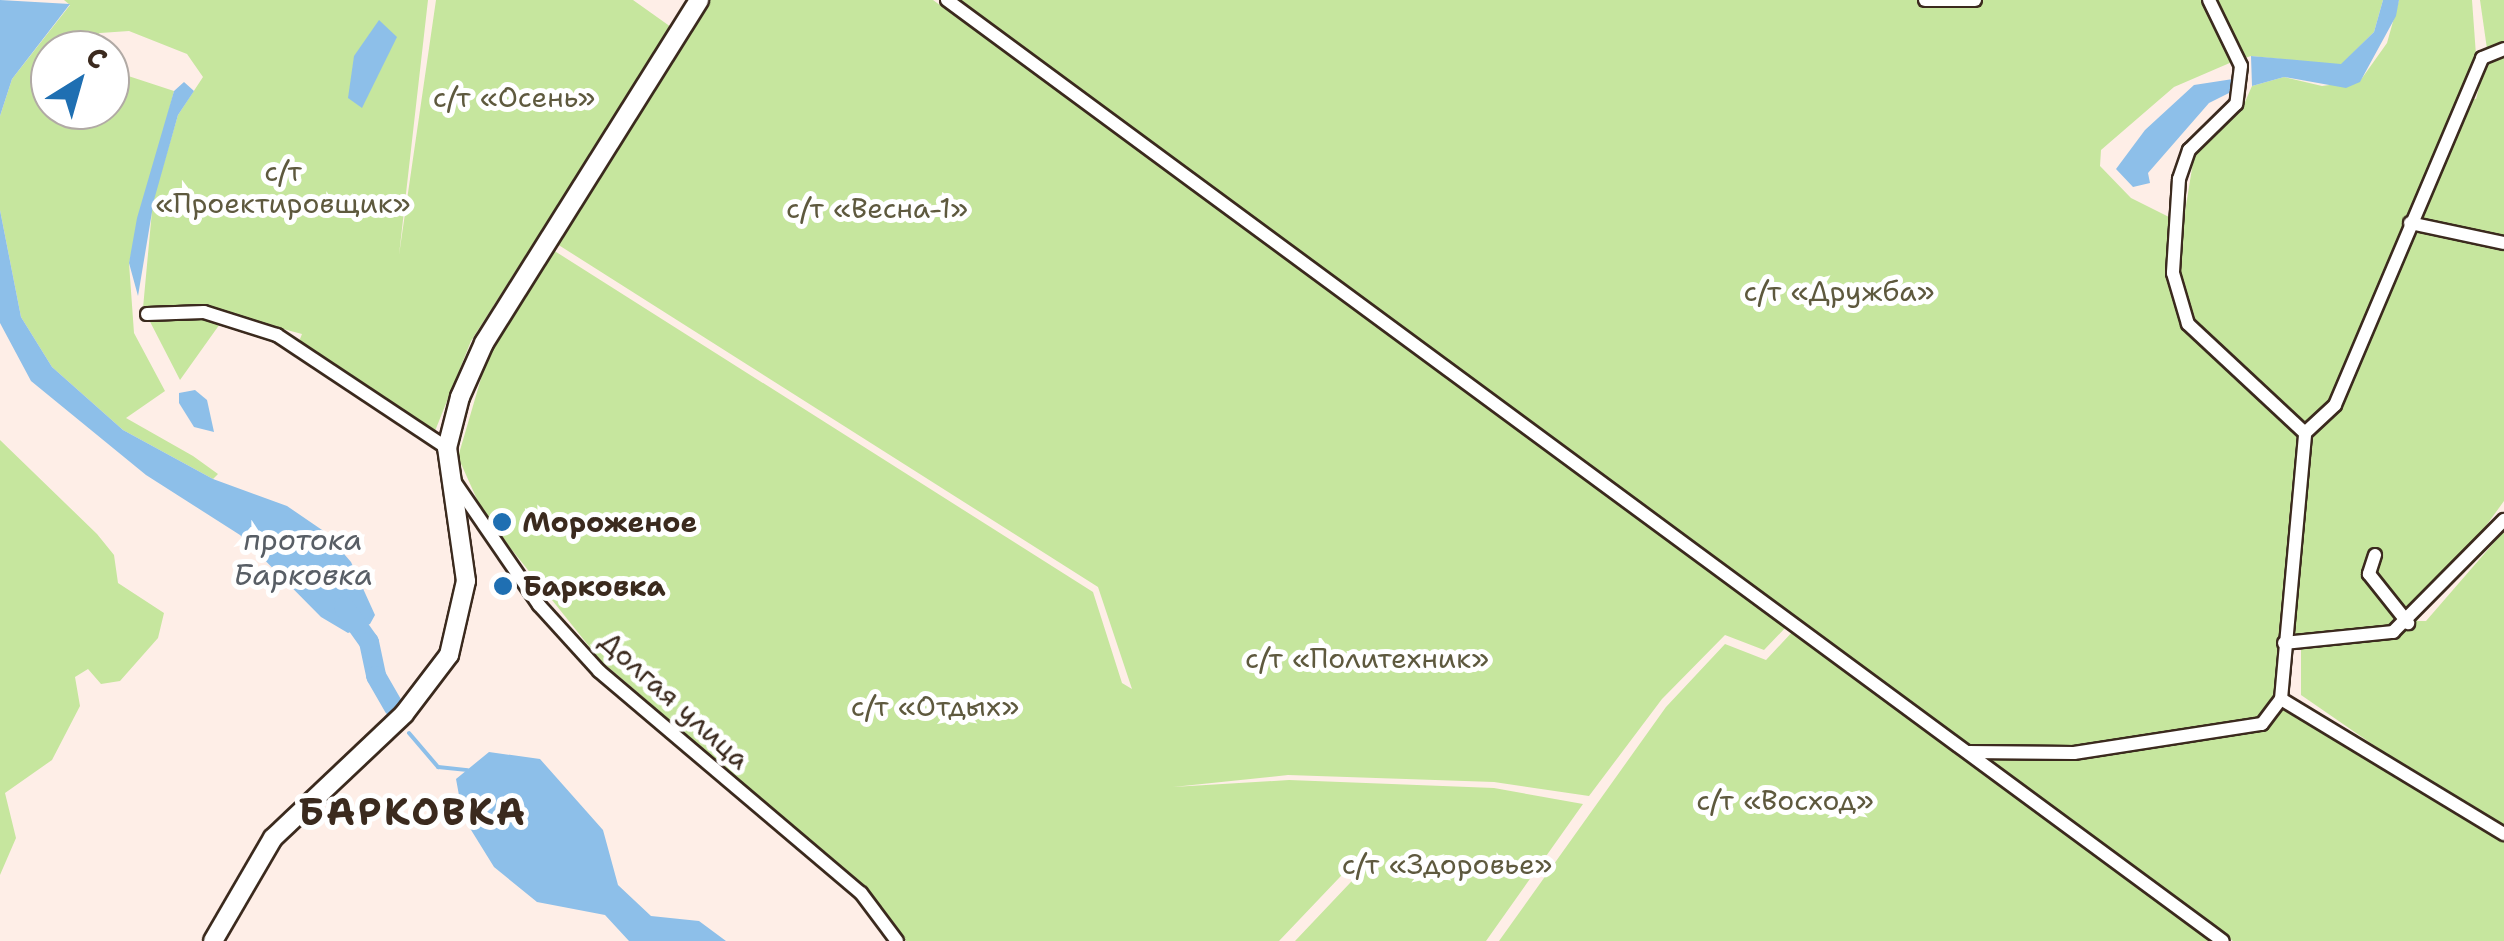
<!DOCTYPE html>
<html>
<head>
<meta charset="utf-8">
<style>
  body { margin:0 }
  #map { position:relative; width:2504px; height:941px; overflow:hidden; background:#feeee7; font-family:"Shantell Sans",sans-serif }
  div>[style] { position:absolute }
  .green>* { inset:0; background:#c6e69e }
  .water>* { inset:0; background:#8dbfe9 }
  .stream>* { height:4px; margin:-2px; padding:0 2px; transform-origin:2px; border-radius:2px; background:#8dbfe9 }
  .river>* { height:20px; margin:-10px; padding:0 10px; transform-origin:10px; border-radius:10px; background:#8dbfe9 }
  .roads { filter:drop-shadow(2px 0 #3b2a1e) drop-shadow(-2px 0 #3b2a1e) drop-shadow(0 2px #3b2a1e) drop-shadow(0 -2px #3b2a1e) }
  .minor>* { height:12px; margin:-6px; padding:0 6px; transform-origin:6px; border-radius:6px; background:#fff }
  .secondary>* { height:18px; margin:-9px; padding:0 9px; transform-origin:9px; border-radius:9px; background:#fff }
  .dots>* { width:28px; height:28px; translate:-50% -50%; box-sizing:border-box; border:5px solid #fff; border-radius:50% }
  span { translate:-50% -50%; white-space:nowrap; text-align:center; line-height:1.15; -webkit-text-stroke:10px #fff; paint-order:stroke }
  .park-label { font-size:28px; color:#5e593e }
  .poi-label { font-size:28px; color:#3b2a1e; font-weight:700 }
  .left { translate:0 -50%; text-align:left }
  .street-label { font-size:28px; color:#3b2a1e }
  .water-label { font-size:30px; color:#585e65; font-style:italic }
  .district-label { font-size:38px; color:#3b2a1e; font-weight:700; letter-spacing:2.5px }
  .north { position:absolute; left:30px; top:30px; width:100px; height:100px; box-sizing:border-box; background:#fff; border:2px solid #b1aaa5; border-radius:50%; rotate:37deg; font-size:28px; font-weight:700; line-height:40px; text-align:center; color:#3b2a1e }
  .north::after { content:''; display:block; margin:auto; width:35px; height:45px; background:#1f6fb2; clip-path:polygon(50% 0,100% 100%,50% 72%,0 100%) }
</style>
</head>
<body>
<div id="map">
  <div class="green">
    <div style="clip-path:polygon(64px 0,428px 0,399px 255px,436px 0,633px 0,671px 27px,471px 341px,433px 436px,298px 344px,302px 334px,227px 314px,180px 380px,143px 308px,153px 200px,178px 115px,203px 77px,187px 54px,129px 31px,100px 33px,76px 50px,50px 50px,50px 110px,110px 110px,110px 70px,174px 91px,129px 263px,134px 333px,165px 391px,126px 418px,193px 456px,218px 474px,213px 479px,123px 430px,52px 367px,21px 317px,0 210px,0 116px,12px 79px,70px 5px)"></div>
    <div style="clip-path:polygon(707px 0,933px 0,1787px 626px,1764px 650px,1725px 635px,1662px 699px,1589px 796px,1494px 782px,1288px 775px,1173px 787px,1289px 780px,1494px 788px,1583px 804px,1486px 941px,1295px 941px,1368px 864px,1359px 857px,1279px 941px,906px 941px,865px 889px,600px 660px,484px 515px,458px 457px,487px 358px,553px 250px,1093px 592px,1122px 683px,1132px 689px,1098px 587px,557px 244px)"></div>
    <div style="clip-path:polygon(evenodd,961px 0,2383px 0,2374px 32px,2341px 65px,2251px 56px,2232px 62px,2174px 87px,2101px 150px,2100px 166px,2131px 198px,2183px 224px,2194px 156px,2241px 111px,2252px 86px,2284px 77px,2322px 86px,2360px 81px,2387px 43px,2399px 0,2472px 0,2476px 55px,2464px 97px,2476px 99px,2485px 64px,2504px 55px,2504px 501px,2417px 621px,2426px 621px,2504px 531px,2504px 941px,2233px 941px,961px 0,2278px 637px,2301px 638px,2301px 695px,2401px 764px,2275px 700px,2278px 637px)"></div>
    <div style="clip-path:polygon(2480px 0,2504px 0,2504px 45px,2487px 49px)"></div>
    <div style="clip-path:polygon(0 440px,97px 534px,114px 555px,118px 583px,164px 613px,158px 638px,120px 681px,101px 684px,88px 669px,75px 677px,80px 706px,52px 760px,5px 793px,16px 838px,0 875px)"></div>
    <div style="clip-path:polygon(1794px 630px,2211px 941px,1499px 941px,1666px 707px,1725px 644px,1766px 660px)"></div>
  </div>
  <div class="water">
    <div style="clip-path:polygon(0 0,70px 4px,12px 79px,0 116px)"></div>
    <div style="clip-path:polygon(2383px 0,2399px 0,2396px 16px,2360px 82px,2346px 88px,2284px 77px,2252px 86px,2251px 56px,2341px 64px,2374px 32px)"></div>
    <div style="clip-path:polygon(379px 20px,397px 37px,362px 108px,348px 98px,354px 56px)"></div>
    <div style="clip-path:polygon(2233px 79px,2229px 93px,2209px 103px,2148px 173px,2150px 183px,2133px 187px,2116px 169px,2145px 130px,2194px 85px)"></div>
    <div style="clip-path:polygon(184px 82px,194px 91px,178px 115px,154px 200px,138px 296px,129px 263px,137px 218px,174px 91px)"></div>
    <div style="clip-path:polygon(0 210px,21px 317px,52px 367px,123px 430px,213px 479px,287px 506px,325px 532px,351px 562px,375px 615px,370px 624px,348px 633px,321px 617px,240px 535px,146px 475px,31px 381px,0 323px)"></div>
    <div style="clip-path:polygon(195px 390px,207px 400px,214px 432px,194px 427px,179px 403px,179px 393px)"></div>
    <div style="clip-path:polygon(489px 752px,540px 759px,603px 830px,618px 885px,651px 916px,699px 921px,726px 941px,629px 941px,605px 915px,537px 902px,494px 867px,463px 817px,456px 779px)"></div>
  </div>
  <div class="stream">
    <div style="left:409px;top:733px;width:45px;rotate:49.5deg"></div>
    <div style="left:438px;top:767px;width:30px;rotate:6deg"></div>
  </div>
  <div class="river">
    <div style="left:344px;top:607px;width:43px;rotate:54.5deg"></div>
    <div style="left:369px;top:642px;width:35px;rotate:78deg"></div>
    <div style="left:376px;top:676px;width:36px;rotate:60deg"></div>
  </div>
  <div class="roads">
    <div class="minor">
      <div style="left:947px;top:0;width:1585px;rotate:36.41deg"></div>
      <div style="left:1925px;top:0;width:50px"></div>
      <div style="left:2209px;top:0;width:73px;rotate:64.1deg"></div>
      <div style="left:2241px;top:66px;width:38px;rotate:97deg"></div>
      <div style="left:2236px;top:104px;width:66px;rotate:135.6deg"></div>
      <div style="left:2189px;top:150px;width:31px;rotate:109deg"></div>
      <div style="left:2179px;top:179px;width:94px;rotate:93.7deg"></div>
      <div style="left:2173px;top:273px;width:53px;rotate:73.6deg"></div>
      <div style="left:2188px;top:324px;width:160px;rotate:43deg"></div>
      <div style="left:2410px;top:223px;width:96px;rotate:12deg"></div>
      <div style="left:147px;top:314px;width:57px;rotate:-2deg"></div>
      <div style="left:204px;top:312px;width:77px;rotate:17.5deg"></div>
      <div style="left:277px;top:335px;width:204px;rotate:33.6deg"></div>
      <div style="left:454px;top:481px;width:150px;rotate:55.6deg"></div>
      <div style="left:539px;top:605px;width:89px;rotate:47.7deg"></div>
      <div style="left:599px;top:671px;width:343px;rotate:40.3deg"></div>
      <div style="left:861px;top:893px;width:60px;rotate:53.1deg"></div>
      <div style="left:2375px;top:555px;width:20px;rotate:108deg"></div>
      <div style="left:2369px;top:574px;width:63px;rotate:51.5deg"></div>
      <div style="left:2284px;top:643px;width:110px;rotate:-5.8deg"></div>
      <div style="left:2393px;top:632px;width:158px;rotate:-45.3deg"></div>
      <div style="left:2281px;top:699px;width:261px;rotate:31.2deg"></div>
      <div style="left:1968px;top:752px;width:106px;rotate:0.5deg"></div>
      <div style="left:2074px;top:753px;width:190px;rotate:-8.8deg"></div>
      <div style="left:2262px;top:724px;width:31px;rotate:-53deg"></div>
      <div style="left:2281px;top:699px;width:267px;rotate:-84.8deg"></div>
      <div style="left:2305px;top:433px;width:41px;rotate:-43deg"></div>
      <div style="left:2335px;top:405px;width:377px;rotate:-67deg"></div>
      <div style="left:2482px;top:58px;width:24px;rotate:-22deg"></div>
    </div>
    <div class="secondary">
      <div style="left:213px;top:941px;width:119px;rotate:-59.8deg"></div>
      <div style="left:273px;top:838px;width:180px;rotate:-43.4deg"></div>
      <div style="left:404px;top:714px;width:74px;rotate:-52.7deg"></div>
      <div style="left:449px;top:655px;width:76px;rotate:-77.1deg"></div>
      <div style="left:466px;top:581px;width:134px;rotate:-98.1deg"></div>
      <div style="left:447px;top:448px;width:53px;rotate:-75.7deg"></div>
      <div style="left:460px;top:397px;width:59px;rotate:-66deg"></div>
      <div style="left:484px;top:343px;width:405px;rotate:-57.9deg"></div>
    </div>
  </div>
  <div class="dots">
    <div style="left:502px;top:522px;background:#1f6fb2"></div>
    <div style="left:503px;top:586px;background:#1f6fb2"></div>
  </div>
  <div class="park-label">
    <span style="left:514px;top:97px">с/т «Осень»</span>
    <span style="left:283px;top:187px">с/т<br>«Проектировщик»</span>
    <span style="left:877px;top:208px">с/т «Весна-1»</span>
    <span style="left:1839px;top:291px">с/т «Дружба»</span>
    <span style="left:1367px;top:658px">с/т «Политехник»</span>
    <span style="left:935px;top:706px">с/т «Отдых»</span>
    <span style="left:1785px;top:800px">с/т «Восход»</span>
    <span style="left:1447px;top:864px">с/т «Здоровье»</span>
  </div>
  <div class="poi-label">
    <span class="left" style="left:522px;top:522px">Мороженое</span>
    <span class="left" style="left:523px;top:586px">Барковка</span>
  </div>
  <div class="street-label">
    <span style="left:675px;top:700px;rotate:42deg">Долгая улица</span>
  </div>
  <div class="water-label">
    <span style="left:303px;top:557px">протока<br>Барковка</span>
  </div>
  <div class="district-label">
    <span style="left:413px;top:812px">БАРКОВКА</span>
  </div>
  <div class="north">С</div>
</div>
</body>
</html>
